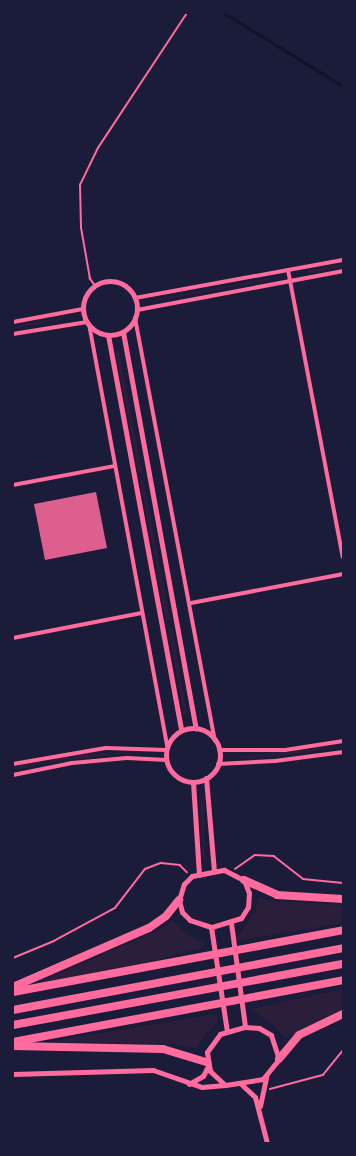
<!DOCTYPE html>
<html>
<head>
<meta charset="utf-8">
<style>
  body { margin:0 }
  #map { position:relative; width:356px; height:1156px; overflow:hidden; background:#1b1b3a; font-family:"DM Sans",sans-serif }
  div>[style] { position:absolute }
  .green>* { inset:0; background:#2a1e3b }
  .stream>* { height:2.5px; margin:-1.25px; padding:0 1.25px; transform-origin:1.25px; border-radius:1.25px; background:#12122b }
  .building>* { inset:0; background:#dd5f8e }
  .path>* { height:1.5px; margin:-0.75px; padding:0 0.75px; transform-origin:0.75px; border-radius:0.75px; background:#ff6b9d }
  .minor>* { height:4px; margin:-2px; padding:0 2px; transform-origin:2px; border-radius:2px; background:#ff6b9d }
  .tertiary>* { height:5px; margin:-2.5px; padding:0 2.5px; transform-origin:2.5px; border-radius:2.5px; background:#ff6b9d }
  .tertiary>.ring { margin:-2.5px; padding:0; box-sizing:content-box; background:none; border:5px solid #ff6b9d; border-radius:50% }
  .motorway>* { height:8px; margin:-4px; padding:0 4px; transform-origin:4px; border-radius:4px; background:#ff6b9d }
  span { translate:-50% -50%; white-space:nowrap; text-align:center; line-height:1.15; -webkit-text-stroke:4px #1b1b3a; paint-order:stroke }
  .frame { position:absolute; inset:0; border:14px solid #1b1b3a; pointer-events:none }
</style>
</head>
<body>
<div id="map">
  <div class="green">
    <div style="clip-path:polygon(343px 264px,343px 267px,308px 274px,308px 270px)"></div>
    <div style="clip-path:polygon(269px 278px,270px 280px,156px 301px,156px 299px)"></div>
    <div style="clip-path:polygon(64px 317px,64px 319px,13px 329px,13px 326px)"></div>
    <div style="clip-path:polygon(119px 350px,143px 473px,138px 473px,115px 351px)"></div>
    <div style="clip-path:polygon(140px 481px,144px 481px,170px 620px,166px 621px)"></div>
    <div style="clip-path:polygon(172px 627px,187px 714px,184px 715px,168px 628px)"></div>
    <div style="clip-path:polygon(336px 746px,301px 754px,241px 759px,241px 756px)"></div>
    <div style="clip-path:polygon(140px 751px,49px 763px,48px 760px,88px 754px)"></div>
    <div style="clip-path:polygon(41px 761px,41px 764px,13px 771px,13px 768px)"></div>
    <div style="clip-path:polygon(200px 801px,204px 801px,205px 861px,203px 859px)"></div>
    <div style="clip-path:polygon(258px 897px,269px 901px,343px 905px,343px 923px,235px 941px,256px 909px)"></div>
    <div style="clip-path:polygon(172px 920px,188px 935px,204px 943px,204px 947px,138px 965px,34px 984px,166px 927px)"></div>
    <div style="clip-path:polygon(343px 989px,343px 1011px,285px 1039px,276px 1027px,250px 1009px)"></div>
    <div style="clip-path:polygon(217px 1014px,217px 1022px,202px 1038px,197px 1049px,173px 1044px,47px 1042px)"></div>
  </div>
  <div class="stream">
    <div style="left:224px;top:13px;width:140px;rotate:31.5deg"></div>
  </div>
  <div class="building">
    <div style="clip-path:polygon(96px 492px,107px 548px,45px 560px,34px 504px)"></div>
  </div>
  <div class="path">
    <div style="left:95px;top:286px;width:9px;rotate:-126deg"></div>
    <div style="left:90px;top:279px;width:52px;rotate:-100deg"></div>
    <div style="left:81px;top:228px;width:43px;rotate:-91.3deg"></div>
    <div style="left:80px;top:185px;width:41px;rotate:-64.1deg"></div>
    <div style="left:98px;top:148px;width:162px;rotate:-56.6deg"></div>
    <div style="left:235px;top:869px;width:24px;rotate:-35deg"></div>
    <div style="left:255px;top:855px;width:19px;rotate:3deg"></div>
    <div style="left:274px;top:856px;width:37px;rotate:38deg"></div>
    <div style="left:303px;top:879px;width:40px;rotate:5.7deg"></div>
    <div style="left:13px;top:958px;width:44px;rotate:-22.5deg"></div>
    <div style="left:54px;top:941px;width:69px;rotate:-28.4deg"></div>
    <div style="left:115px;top:908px;width:49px;rotate:-52.4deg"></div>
    <div style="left:145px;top:869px;width:17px;rotate:-21deg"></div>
    <div style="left:161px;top:863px;width:19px;rotate:6deg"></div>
    <div style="left:180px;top:865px;width:10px;rotate:45deg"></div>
    <div style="left:270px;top:1089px;width:55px;rotate:-14.8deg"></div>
    <div style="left:323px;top:1075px;width:32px;rotate:-51deg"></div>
  </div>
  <div class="minor">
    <div style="left:288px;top:270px;width:292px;rotate:79.2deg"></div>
    <div style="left:135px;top:298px;width:211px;rotate:-10.4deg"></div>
    <div style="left:137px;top:310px;width:210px;rotate:-10.7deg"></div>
    <div style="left:135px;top:318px;width:430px;rotate:79.3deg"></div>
    <div style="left:13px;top:322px;width:71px;rotate:-10.5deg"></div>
    <div style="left:89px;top:324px;width:429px;rotate:79.5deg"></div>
    <div style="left:13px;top:334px;width:75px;rotate:-9.2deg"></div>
    <div style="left:13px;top:485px;width:104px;rotate:-10.6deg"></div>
    <div style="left:191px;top:603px;width:155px;rotate:-10.8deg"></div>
    <div style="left:13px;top:638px;width:131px;rotate:-11deg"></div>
    <div style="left:219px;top:750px;width:66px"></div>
    <div style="left:285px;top:750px;width:59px;rotate:-8.8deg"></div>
    <div style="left:13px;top:764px;width:94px;rotate:-9.8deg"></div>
    <div style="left:106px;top:748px;width:60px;rotate:1.9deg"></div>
    <div style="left:218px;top:764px;width:57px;rotate:-3deg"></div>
    <div style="left:275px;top:761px;width:69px;rotate:-7.5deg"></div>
    <div style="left:13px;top:775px;width:60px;rotate:-11.5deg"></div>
    <div style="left:72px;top:763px;width:55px;rotate:-5.2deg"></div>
    <div style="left:127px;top:758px;width:40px;rotate:2.9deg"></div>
  </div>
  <div class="tertiary">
    <div class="ring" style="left:83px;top:281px;width:49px;height:49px"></div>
    <div style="left:123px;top:332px;width:403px;rotate:79.6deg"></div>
    <div style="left:108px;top:335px;width:402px;rotate:79.5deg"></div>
    <div class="ring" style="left:166px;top:728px;width:49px;height:49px"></div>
    <div style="left:206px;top:778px;width:93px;rotate:85.1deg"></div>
    <div style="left:193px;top:782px;width:93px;rotate:86.3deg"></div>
    <div style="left:224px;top:870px;width:22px;rotate:27deg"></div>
    <div style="left:244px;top:880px;width:14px;rotate:69deg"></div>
    <div style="left:249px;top:893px;width:14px;rotate:94deg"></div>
    <div style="left:248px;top:907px;width:13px;rotate:122deg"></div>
    <div style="left:241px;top:918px;width:31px;rotate:163deg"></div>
    <div style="left:211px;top:927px;width:22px;rotate:-162deg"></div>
    <div style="left:190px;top:920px;width:11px;rotate:-135deg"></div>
    <div style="left:182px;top:912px;width:12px;rotate:-104deg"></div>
    <div style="left:179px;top:900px;width:17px;rotate:-73deg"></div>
    <div style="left:184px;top:884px;width:11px;rotate:-45deg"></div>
    <div style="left:192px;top:876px;width:33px;rotate:-11deg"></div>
    <div style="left:231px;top:923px;width:105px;rotate:82.3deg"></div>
    <div style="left:211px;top:927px;width:105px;rotate:81.3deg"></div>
    <div style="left:245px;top:1027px;width:14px;rotate:4deg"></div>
    <div style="left:259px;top:1028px;width:14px;rotate:30deg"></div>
    <div style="left:271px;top:1035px;width:25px;rotate:72deg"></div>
    <div style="left:279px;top:1059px;width:26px;rotate:129deg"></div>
    <div style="left:263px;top:1079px;width:38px;rotate:171deg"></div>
    <div style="left:225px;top:1085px;width:21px;rotate:-137deg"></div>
    <div style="left:210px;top:1071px;width:19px;rotate:-99deg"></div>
    <div style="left:207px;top:1052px;width:22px;rotate:-54deg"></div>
    <div style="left:220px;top:1034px;width:26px;rotate:-16deg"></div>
    <div style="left:13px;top:1074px;width:140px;rotate:-1.6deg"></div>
    <div style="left:153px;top:1070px;width:52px;rotate:19.1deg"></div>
    <div style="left:202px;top:1087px;width:23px;rotate:-5deg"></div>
    <div style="left:189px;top:1084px;width:16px;rotate:-30deg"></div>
    <div style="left:203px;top:1076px;width:11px;rotate:-63deg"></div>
    <div style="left:241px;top:1084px;width:19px;rotate:43deg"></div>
    <div style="left:255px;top:1097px;width:48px;rotate:75.4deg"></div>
    <div style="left:260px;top:1106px;width:30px;rotate:-78deg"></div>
  </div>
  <div class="motorway">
    <div style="left:244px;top:880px;width:36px;rotate:24deg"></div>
    <div style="left:277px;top:895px;width:66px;rotate:3.5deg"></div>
    <div style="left:13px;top:987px;width:148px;rotate:-23.5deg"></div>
    <div style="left:149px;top:928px;width:21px;rotate:-35deg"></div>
    <div style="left:166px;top:916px;width:21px;rotate:-51deg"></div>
    <div style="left:13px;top:992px;width:336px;rotate:-10.6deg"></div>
    <div style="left:13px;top:1010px;width:336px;rotate:-10.6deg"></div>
    <div style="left:13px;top:1025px;width:336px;rotate:-10.5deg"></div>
    <div style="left:13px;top:1042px;width:336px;rotate:-10.6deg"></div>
    <div style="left:13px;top:1046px;width:150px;rotate:1.1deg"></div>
    <div style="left:163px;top:1049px;width:45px;rotate:16.8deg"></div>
    <div style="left:279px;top:1059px;width:31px;rotate:-50deg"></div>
    <div style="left:299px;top:1035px;width:49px;rotate:-25.5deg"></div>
  </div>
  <div class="frame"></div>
</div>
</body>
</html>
